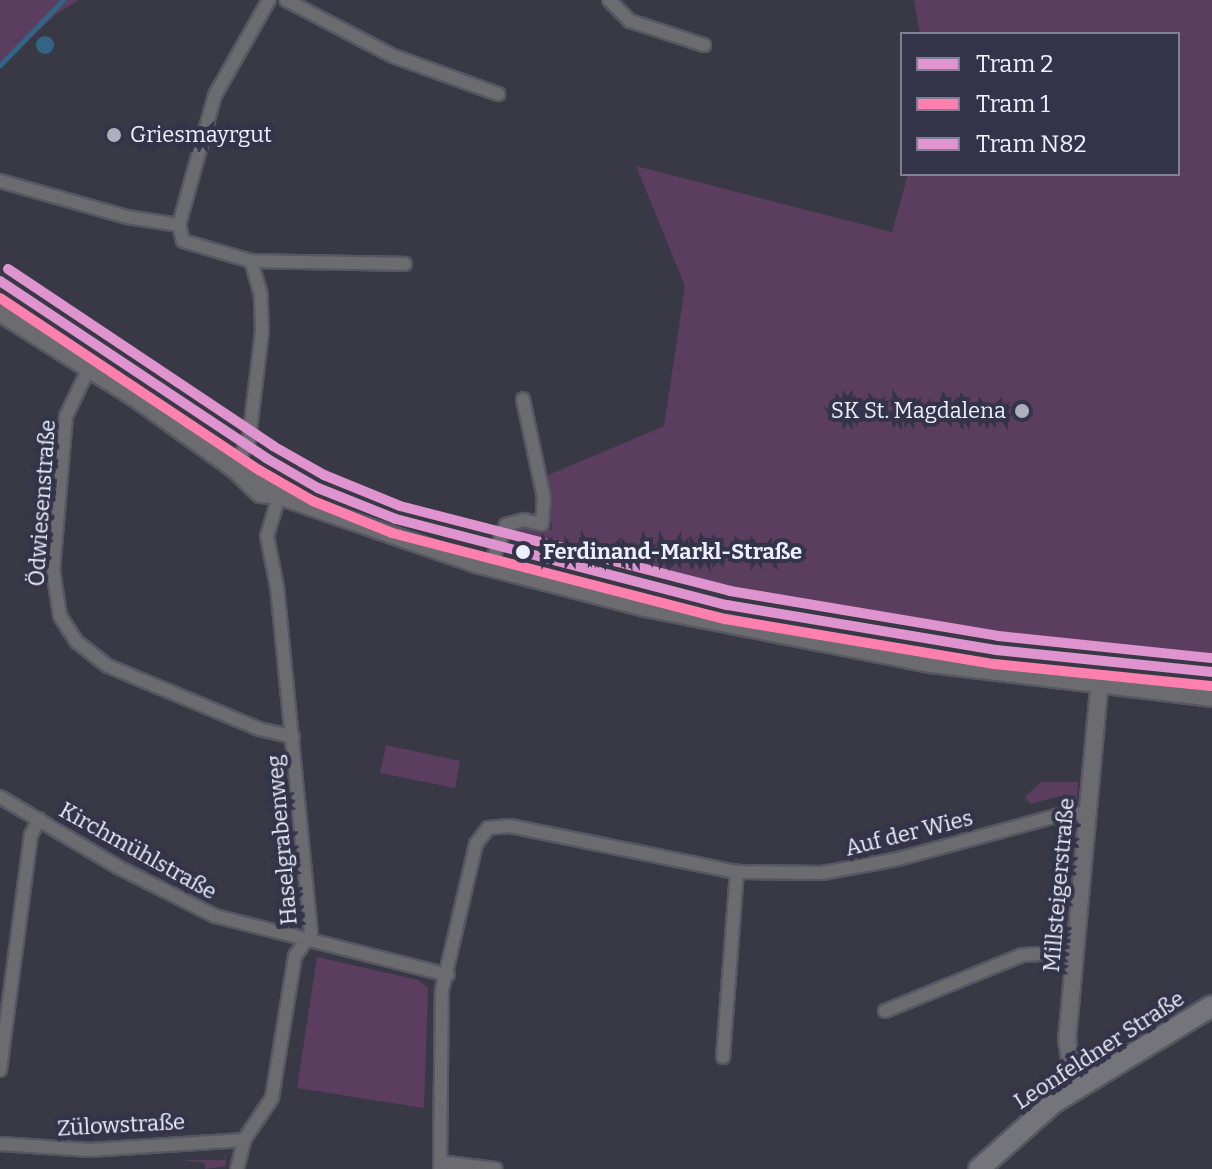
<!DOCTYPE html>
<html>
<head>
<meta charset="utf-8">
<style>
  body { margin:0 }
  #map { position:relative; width:1212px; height:1169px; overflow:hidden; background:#383945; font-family:Bitter,serif }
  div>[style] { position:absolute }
  .green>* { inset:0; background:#5b3d5f }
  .water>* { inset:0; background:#326485 }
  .round { border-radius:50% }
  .stream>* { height:5px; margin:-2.5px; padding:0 2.5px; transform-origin:2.5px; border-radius:2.5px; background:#326485 }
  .roads { filter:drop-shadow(2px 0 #565762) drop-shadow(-2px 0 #565762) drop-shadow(0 2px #565762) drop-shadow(0 -2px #565762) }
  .minor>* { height:12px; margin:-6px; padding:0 6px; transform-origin:6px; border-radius:6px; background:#6b6b70 }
  .tertiary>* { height:16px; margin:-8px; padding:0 8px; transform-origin:8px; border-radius:8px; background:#6b6b70 }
  .primary>* { height:20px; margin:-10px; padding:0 10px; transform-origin:10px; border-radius:10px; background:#75747b }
  .tram-1>* { height:10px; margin:-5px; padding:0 5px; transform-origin:5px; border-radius:5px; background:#df94cf }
  .tram-2>* { height:10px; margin:-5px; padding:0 5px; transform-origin:5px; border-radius:5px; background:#ff80af }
  .tram-3>* { height:10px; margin:-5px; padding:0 5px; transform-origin:5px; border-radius:5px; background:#df94cf }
  .dots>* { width:22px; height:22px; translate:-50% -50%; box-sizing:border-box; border:4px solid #33344a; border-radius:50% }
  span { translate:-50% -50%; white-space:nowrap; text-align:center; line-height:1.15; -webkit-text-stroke:8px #33344a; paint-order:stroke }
  .poi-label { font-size:22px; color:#eeeffe }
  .left { translate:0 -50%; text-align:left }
  .right { translate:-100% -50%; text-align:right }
  .street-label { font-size:22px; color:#eeeffe }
  .stop-label { font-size:22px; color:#eeeffe; font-weight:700 }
  .legend { position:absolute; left:900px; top:32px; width:280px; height:144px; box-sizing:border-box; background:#33344a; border:2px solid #7e7f92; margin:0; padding:10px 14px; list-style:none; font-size:24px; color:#eeeffe }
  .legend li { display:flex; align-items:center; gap:16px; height:40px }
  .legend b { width:40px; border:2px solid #7e7f92 }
</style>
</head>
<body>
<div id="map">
  <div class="green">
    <div style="clip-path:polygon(0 0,79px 0,56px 14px,0 68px)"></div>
    <div style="clip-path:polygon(914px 0,1212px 0,1212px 661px,861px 617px,648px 575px,506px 536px,517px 526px,552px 530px,546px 476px,664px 426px,685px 286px,636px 166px,892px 232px,908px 174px,1178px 174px,1178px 34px,920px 34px)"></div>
    <div style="clip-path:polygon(386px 745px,460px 761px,455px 788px,380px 773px)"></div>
    <div style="clip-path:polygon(1041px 782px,1078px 782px,1077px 802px,1062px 805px,1060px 796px,1030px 804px,1025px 797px)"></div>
    <div style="clip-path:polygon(317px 957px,418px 980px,428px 988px,424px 1108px,297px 1088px)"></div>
    <div style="clip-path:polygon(226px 1151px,226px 1166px,205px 1169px,205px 1163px,181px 1160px,225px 1160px)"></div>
  </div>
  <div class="water">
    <div class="round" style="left:36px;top:36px;width:18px;height:18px"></div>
  </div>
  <div class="stream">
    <div style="left:0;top:65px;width:91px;rotate:-45.9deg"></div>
  </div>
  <div class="roads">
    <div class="minor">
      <div style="left:269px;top:0;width:109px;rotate:119.6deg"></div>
      <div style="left:215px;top:95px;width:135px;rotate:105.5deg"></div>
      <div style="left:179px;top:225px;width:16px;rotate:76deg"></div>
      <div style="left:183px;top:241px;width:71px;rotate:16.4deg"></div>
      <div style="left:251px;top:261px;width:154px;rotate:1.1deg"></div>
      <div style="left:286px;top:0;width:121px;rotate:27.6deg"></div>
      <div style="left:393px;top:56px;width:112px;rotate:19.9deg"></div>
      <div style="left:609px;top:0;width:30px;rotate:45deg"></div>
      <div style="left:630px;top:21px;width:78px;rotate:18deg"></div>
      <div style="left:0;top:181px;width:132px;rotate:15.8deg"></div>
      <div style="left:127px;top:217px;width:53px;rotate:8.7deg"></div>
      <div style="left:89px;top:368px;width:53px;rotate:115.6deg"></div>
      <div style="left:66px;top:416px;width:155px;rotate:94.8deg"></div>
      <div style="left:53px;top:570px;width:47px;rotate:81.3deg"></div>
      <div style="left:60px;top:616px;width:31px;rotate:57deg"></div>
      <div style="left:77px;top:642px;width:39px;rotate:38deg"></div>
      <div style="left:108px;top:666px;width:164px;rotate:22.6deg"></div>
      <div style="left:259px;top:729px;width:35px;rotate:13deg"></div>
      <div style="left:234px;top:469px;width:34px;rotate:-63deg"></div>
      <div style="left:249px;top:439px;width:108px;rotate:-83.1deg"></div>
      <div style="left:262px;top:332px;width:37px;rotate:-92deg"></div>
      <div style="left:261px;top:295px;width:35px;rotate:-106deg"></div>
      <div style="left:489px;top:568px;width:46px;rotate:-68.4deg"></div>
      <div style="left:506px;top:525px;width:19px;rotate:-16deg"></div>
      <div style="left:524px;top:520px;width:18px;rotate:13deg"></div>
      <div style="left:542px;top:524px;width:26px;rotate:-86deg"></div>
      <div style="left:544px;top:498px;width:101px;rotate:-102deg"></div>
      <div style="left:0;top:797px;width:137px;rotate:30.7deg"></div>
      <div style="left:118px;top:867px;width:109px;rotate:26.8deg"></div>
      <div style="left:215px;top:916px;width:240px;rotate:14.2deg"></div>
      <div style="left:885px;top:1011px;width:148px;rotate:-22.2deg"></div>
      <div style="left:1022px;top:955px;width:53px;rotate:-3.2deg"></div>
      <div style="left:723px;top:1057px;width:186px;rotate:-85.7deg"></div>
      <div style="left:0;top:1070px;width:237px;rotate:-82.5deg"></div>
      <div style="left:31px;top:835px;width:18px;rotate:-63deg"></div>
      <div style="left:0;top:1144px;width:90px;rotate:3.8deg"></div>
      <div style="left:90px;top:1150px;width:154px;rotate:-3.7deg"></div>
      <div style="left:440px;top:1162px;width:56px;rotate:7.1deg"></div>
      <div style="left:237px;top:1169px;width:30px;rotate:-76deg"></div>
      <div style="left:244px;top:1140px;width:50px;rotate:-56.3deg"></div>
      <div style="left:272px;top:1098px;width:144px;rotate:-80.8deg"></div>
      <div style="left:295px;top:956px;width:28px;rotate:-55deg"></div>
      <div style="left:311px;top:933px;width:348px;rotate:-95.6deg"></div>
      <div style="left:277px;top:587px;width:52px;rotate:-101.1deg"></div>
      <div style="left:267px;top:536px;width:42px;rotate:-73.3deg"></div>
      <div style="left:440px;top:1169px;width:179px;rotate:-89.4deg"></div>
      <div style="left:442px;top:990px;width:150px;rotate:-76.9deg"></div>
      <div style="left:476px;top:844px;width:20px;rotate:-53deg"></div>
      <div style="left:488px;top:828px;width:22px;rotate:-5deg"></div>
      <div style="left:510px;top:826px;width:232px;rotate:11.5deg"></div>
      <div style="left:737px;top:872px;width:85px;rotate:0.7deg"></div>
      <div style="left:822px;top:873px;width:77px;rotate:-10.4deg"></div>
      <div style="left:898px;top:859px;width:175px;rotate:-15.2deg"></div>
      <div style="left:1067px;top:813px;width:21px;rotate:3deg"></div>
    </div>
    <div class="tertiary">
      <div style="left:0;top:313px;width:156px;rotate:32.2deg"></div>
      <div style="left:132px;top:396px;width:125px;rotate:35.6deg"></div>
      <div style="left:234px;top:469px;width:39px;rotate:21deg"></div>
      <div style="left:270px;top:483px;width:16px;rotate:55deg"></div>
      <div style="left:234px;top:469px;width:36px;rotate:44deg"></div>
      <div style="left:260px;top:494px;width:19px;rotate:6deg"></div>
      <div style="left:279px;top:496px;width:208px;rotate:19deg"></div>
      <div style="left:476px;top:564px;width:175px;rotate:14.6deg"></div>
      <div style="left:645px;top:608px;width:291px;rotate:11.1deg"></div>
      <div style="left:931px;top:664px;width:283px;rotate:6.9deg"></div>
      <div style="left:1081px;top:1085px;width:21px;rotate:-119deg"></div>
      <div style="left:1071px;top:1067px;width:27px;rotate:-98deg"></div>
      <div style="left:1067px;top:1040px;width:356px;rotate:-84.8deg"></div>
    </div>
    <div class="primary">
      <div style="left:979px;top:1169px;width:99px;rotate:-41.7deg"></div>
      <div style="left:1053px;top:1103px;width:186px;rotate:-31.4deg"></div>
    </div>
  </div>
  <div class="tram-1">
    <div style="left:0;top:281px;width:320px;rotate:33.6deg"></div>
    <div style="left:266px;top:458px;width:60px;rotate:30deg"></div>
    <div style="left:318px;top:488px;width:84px;rotate:21.7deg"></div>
    <div style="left:396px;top:519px;width:342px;rotate:14.6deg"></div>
    <div style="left:727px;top:605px;width:273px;rotate:9.5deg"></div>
    <div style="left:996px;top:650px;width:217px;rotate:5.8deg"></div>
  </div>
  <div class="tram-2">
    <div style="left:0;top:298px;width:311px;rotate:33.6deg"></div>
    <div style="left:259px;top:470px;width:62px;rotate:29.9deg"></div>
    <div style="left:313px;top:501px;width:85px;rotate:22.1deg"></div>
    <div style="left:392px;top:533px;width:344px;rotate:14.5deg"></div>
    <div style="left:725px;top:619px;width:273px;rotate:9.5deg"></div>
    <div style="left:994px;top:664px;width:218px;rotate:5.8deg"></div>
  </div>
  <div class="tram-3">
    <div style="left:8px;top:269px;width:319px;rotate:33.7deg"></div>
    <div style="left:273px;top:446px;width:59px;rotate:29.6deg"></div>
    <div style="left:324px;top:475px;width:82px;rotate:22.2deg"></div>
    <div style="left:400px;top:506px;width:341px;rotate:14.4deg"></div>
    <div style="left:730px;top:591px;width:272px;rotate:9.5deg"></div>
    <div style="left:998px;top:636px;width:215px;rotate:5.9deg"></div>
  </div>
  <div class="dots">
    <div style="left:114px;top:135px;background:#aeafbd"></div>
    <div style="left:1022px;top:411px;background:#aeafbd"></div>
    <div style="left:523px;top:552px;background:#eeeffe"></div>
  </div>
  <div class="poi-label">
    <span class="left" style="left:130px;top:135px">Griesmayrgut</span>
    <span class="right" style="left:1006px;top:411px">SK St. Magdalena</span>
  </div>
  <div class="street-label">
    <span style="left:42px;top:503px;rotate:-86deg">Ödwiesenstraße</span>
    <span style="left:909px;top:833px;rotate:-14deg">Auf der Wies</span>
    <span style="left:282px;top:840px;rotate:-95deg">Haselgrabenweg</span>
    <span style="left:138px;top:851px;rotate:29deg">Kirchmühlstraße</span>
    <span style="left:1059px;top:885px;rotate:-85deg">Millsteigerstraße</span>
    <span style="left:1099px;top:1050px;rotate:-33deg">Leonfeldner Straße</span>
    <span style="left:121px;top:1125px;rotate:-3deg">Zülowstraße</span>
  </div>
  <div class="stop-label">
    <span class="left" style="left:543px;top:552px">Ferdinand-Markl-Straße</span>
  </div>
  <ul class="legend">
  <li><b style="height:10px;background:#df94cf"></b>Tram 2</li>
  <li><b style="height:10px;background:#ff80af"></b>Tram 1</li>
  <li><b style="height:10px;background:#df94cf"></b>Tram N82</li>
  </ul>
</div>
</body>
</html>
